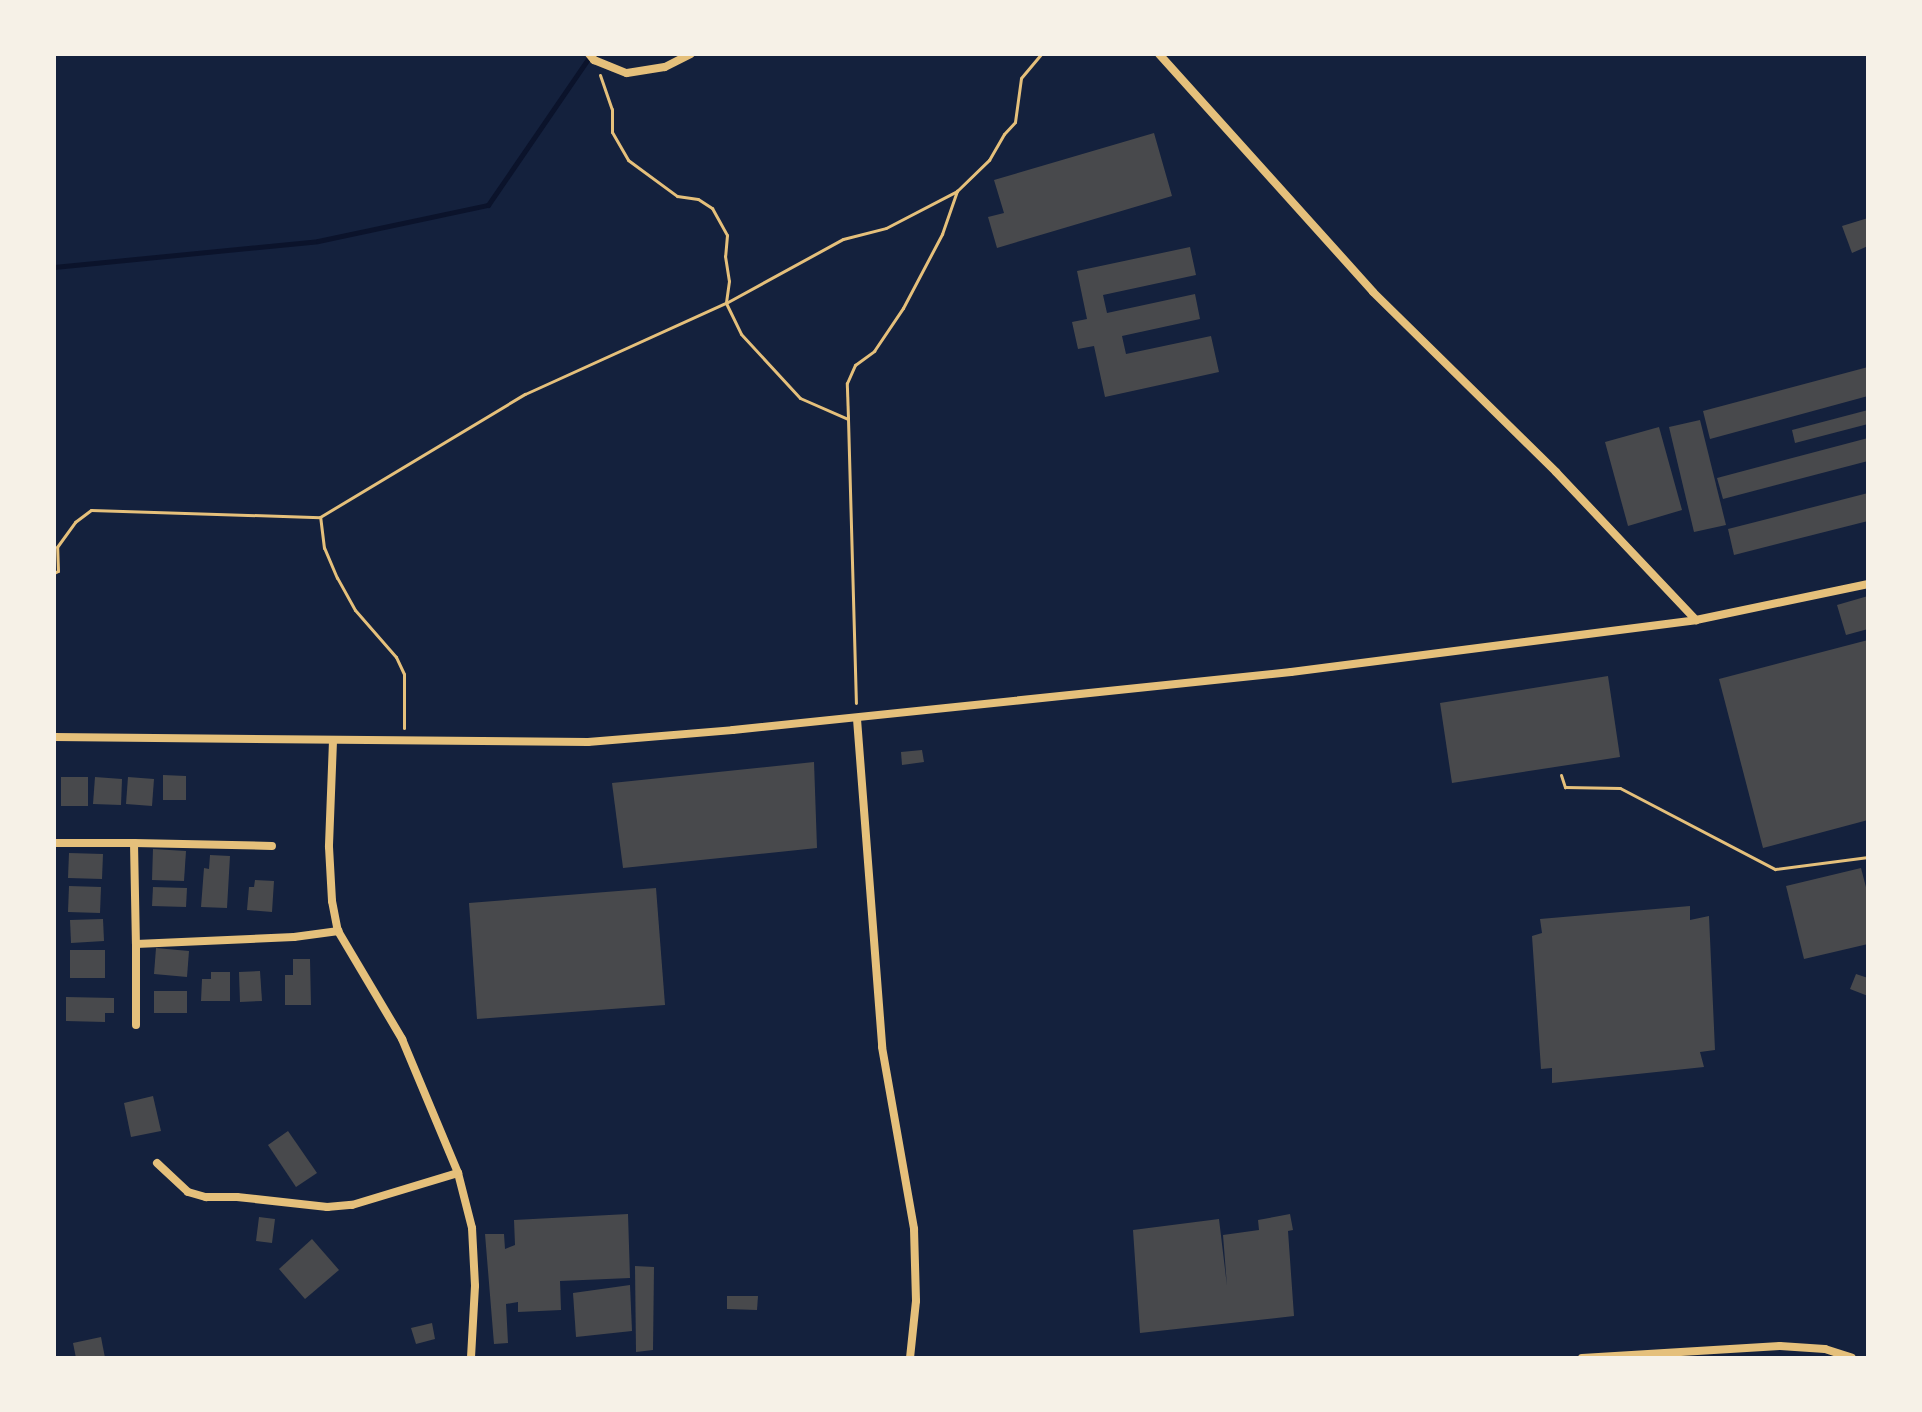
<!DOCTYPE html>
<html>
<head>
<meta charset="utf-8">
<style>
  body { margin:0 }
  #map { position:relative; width:1922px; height:1412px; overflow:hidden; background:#14213d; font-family:Helvetica,sans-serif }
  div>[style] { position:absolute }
  .stream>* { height:5px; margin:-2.5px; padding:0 2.5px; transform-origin:2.5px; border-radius:2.5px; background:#0b132b }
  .building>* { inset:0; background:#48494c }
  .path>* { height:3px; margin:-1.5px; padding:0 1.5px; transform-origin:1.5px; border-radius:1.5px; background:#e5c07b }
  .minor>* { height:8px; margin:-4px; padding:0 4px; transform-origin:4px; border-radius:4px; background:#e5c07b }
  span { translate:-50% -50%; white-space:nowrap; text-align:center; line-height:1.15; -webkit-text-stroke:8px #f6f1e7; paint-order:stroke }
  .frame { position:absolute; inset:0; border:56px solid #f6f1e7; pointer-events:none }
</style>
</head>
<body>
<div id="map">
  <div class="stream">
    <div style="left:54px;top:267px;width:265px;rotate:-5.6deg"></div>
    <div style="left:318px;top:241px;width:174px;rotate:-12deg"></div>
    <div style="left:488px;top:205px;width:181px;rotate:-55.6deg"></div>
  </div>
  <div class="building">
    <div style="clip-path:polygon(1154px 133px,1172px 196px,997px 248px,988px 217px,1004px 213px,994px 180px)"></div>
    <div style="clip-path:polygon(1868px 218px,1868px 246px,1852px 253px,1842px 226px)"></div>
    <div style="clip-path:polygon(1190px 247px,1196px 275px,1103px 295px,1107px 313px,1195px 294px,1200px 319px,1122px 336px,1126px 354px,1211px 336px,1219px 372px,1105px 397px,1094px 346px,1078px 349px,1072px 322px,1087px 319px,1077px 271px)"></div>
    <div style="clip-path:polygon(1868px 367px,1868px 396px,1710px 439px,1703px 411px)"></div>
    <div style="clip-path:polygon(1868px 410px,1868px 424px,1795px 443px,1792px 430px)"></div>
    <div style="clip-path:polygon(1700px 420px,1726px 525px,1694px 532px,1669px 427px)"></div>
    <div style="clip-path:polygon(1659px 427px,1682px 510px,1628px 526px,1605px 442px)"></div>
    <div style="clip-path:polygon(1868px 438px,1868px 461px,1723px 499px,1717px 478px)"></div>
    <div style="clip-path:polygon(1868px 493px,1868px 521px,1734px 555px,1728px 529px)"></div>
    <div style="clip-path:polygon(1868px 596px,1868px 629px,1846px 635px,1837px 605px)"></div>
    <div style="clip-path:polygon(1868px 640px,1868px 820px,1763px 848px,1719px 679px)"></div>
    <div style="clip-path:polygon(1608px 676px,1620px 757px,1452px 783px,1440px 703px)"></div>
    <div style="clip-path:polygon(922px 750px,924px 762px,902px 765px,901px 752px)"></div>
    <div style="clip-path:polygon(814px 762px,817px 848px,623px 868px,612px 783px)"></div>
    <div style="clip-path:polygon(163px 775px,186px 776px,186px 800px,163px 800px)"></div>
    <div style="clip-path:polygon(61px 777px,88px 777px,88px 806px,61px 806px)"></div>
    <div style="clip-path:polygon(95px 777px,122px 779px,121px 805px,93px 804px)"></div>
    <div style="clip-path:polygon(128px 777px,154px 779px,152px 806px,126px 804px)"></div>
    <div style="clip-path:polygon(153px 849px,186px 851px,184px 881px,152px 880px)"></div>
    <div style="clip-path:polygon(69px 853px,103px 854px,102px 879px,68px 878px)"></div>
    <div style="clip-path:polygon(210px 855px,230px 856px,227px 908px,201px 907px,204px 868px,209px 869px)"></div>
    <div style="clip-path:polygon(1861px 868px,1868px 895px,1868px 944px,1804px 959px,1786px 886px)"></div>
    <div style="clip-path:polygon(255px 880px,274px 881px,272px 912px,247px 910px,249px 887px,254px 887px)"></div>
    <div style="clip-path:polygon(69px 886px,101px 887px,100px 913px,68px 912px)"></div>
    <div style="clip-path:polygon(153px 887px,187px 888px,186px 907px,152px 906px)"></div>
    <div style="clip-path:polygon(656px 888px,665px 1005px,477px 1019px,469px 903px)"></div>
    <div style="clip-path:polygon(1690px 906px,1690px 920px,1709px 916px,1715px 1050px,1700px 1052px,1704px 1067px,1552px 1083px,1552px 1068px,1541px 1069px,1532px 936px,1542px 933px,1540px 919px)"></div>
    <div style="clip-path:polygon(103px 919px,104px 941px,71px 943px,70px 920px)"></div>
    <div style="clip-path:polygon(156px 948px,189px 951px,187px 977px,154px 974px)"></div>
    <div style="clip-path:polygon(70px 950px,105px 950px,105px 978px,70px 978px)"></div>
    <div style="clip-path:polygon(293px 959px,310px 959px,311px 1005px,285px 1005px,285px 975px,293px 975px)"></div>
    <div style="clip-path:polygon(260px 971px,262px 1001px,240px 1002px,239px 972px)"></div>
    <div style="clip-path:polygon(211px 972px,230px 972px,230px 1001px,201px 1001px,202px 979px,211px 979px)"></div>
    <div style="clip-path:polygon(1856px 974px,1868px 978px,1868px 996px,1850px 989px)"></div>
    <div style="clip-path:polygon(154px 991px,187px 991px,187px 1013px,154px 1013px)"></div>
    <div style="clip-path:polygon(66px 997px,114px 998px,114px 1013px,105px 1013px,105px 1022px,66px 1021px)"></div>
    <div style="clip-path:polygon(153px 1096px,161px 1131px,131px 1137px,124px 1103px)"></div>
    <div style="clip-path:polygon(288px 1131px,317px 1173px,296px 1187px,268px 1145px)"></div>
    <div style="clip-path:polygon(628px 1214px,630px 1278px,560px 1281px,561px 1310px,518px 1312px,518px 1302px,506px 1304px,508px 1343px,494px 1344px,485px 1234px,504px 1234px,505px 1249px,515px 1245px,514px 1220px)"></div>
    <div style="clip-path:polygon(1290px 1214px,1293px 1230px,1288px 1231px,1294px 1316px,1140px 1333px,1133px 1230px,1219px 1219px,1227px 1286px,1223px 1235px,1259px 1230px,1258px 1220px)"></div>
    <div style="clip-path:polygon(259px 1217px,275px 1219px,272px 1243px,256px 1241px)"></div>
    <div style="clip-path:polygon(312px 1239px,339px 1270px,305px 1299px,279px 1269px)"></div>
    <div style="clip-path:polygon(635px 1266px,654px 1267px,653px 1350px,636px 1352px)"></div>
    <div style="clip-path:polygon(630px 1285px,632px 1331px,576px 1337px,573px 1293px)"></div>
    <div style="clip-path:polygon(727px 1296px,758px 1296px,757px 1310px,727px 1309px)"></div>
    <div style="clip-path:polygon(432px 1323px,435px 1339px,416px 1344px,411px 1328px)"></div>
    <div style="clip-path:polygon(101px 1337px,105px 1358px,76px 1358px,73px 1343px)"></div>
  </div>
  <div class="path">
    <div style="left:600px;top:75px;width:36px;rotate:71deg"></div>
    <div style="left:612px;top:109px;width:23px;rotate:90deg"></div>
    <div style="left:612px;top:132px;width:32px;rotate:60deg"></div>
    <div style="left:628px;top:160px;width:61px;rotate:36.3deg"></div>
    <div style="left:677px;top:196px;width:21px;rotate:8deg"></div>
    <div style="left:698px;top:199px;width:17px;rotate:33deg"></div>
    <div style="left:712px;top:208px;width:31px;rotate:61deg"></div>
    <div style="left:727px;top:235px;width:21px;rotate:95deg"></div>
    <div style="left:725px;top:256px;width:25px;rotate:81deg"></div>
    <div style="left:729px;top:281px;width:22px;rotate:98deg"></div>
    <div style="left:726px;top:303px;width:34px;rotate:64deg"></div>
    <div style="left:741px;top:334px;width:87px;rotate:47.3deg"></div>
    <div style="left:800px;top:398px;width:52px;rotate:23.6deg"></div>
    <div style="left:848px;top:419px;width:284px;rotate:88.4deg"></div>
    <div style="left:848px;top:418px;width:35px;rotate:-92deg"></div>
    <div style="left:847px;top:383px;width:20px;rotate:-66deg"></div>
    <div style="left:855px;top:365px;width:24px;rotate:-36deg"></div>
    <div style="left:874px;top:351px;width:52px;rotate:-56deg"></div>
    <div style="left:903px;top:308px;width:84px;rotate:-62.2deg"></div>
    <div style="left:942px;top:234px;width:46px;rotate:-70.8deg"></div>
    <div style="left:54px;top:573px;width:4px;rotate:-27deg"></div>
    <div style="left:58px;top:571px;width:24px;rotate:-92deg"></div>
    <div style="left:57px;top:547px;width:31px;rotate:-54deg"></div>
    <div style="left:75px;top:522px;width:20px;rotate:-37deg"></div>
    <div style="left:91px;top:510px;width:229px;rotate:1.8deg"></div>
    <div style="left:404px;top:728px;width:54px;rotate:-90deg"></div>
    <div style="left:404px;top:674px;width:19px;rotate:-115deg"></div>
    <div style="left:396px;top:657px;width:62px;rotate:-131.1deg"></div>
    <div style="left:355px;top:610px;width:37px;rotate:-119deg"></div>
    <div style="left:337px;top:578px;width:33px;rotate:-113deg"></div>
    <div style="left:324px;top:548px;width:31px;rotate:-97deg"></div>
    <div style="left:320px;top:517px;width:239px;rotate:-31deg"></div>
    <div style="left:525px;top:394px;width:221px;rotate:-24.4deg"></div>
    <div style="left:726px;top:303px;width:133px;rotate:-28.7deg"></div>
    <div style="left:843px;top:239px;width:44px;rotate:-14.3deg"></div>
    <div style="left:886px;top:228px;width:80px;rotate:-27.5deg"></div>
    <div style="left:957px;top:191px;width:45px;rotate:-44.1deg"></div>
    <div style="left:989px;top:160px;width:30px;rotate:-60deg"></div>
    <div style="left:1004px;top:134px;width:16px;rotate:-47deg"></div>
    <div style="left:1015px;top:122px;width:44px;rotate:-82.2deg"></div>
    <div style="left:1021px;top:78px;width:31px;rotate:-50deg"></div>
    <div style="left:1561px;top:775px;width:13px;rotate:72deg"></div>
    <div style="left:1565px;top:787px;width:55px;rotate:1deg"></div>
    <div style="left:1620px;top:788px;width:175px;rotate:27.6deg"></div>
    <div style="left:1775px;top:869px;width:94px;rotate:-7.4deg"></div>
  </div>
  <div class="minor">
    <div style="left:589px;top:54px;width:8px;rotate:50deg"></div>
    <div style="left:594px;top:60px;width:35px;rotate:22deg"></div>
    <div style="left:627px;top:73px;width:38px;rotate:-9deg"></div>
    <div style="left:665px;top:67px;width:29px;rotate:-27deg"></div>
    <div style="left:1159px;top:54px;width:320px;rotate:48deg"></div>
    <div style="left:1373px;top:292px;width:257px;rotate:44.5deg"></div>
    <div style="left:1556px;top:472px;width:204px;rotate:46.6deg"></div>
    <div style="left:857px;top:719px;width:329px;rotate:85.6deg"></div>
    <div style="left:882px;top:1047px;width:185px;rotate:80deg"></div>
    <div style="left:914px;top:1229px;width:72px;rotate:88.4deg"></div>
    <div style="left:916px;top:1301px;width:57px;rotate:96deg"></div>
    <div style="left:54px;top:737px;width:534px;rotate:0.54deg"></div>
    <div style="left:588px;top:742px;width:145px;rotate:-4.7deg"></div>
    <div style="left:733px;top:730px;width:561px;rotate:-5.93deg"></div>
    <div style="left:1291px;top:672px;width:408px;rotate:-7.3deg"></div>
    <div style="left:1696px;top:620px;width:176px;rotate:-11.8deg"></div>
    <div style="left:333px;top:741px;width:106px;rotate:92.2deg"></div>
    <div style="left:329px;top:847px;width:54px;rotate:86.8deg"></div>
    <div style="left:332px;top:901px;width:31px;rotate:79deg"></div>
    <div style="left:338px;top:931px;width:126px;rotate:59.3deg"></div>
    <div style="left:402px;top:1039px;width:145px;rotate:67.3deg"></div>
    <div style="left:458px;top:1173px;width:57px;rotate:75.7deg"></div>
    <div style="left:472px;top:1228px;width:58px;rotate:87deg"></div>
    <div style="left:475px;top:1286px;width:72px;rotate:93.2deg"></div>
    <div style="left:54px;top:843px;width:80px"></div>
    <div style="left:134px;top:843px;width:101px;rotate:88.9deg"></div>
    <div style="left:136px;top:944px;width:158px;rotate:-2.5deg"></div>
    <div style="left:294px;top:937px;width:45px;rotate:-7.6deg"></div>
    <div style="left:134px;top:843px;width:138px;rotate:1.2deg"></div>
    <div style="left:136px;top:944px;width:81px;rotate:90deg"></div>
    <div style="left:157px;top:1163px;width:42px;rotate:43.1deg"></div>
    <div style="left:188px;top:1192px;width:19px;rotate:16deg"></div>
    <div style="left:206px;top:1197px;width:31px"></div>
    <div style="left:237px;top:1197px;width:91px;rotate:6.3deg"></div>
    <div style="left:327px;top:1207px;width:25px;rotate:-5deg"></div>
    <div style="left:352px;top:1205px;width:111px;rotate:-16.8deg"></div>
    <div style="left:1582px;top:1358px;width:198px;rotate:-3.5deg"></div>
    <div style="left:1780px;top:1346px;width:45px;rotate:3.8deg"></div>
    <div style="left:1825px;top:1349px;width:28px;rotate:18deg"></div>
  </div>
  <div class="frame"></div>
</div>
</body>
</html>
